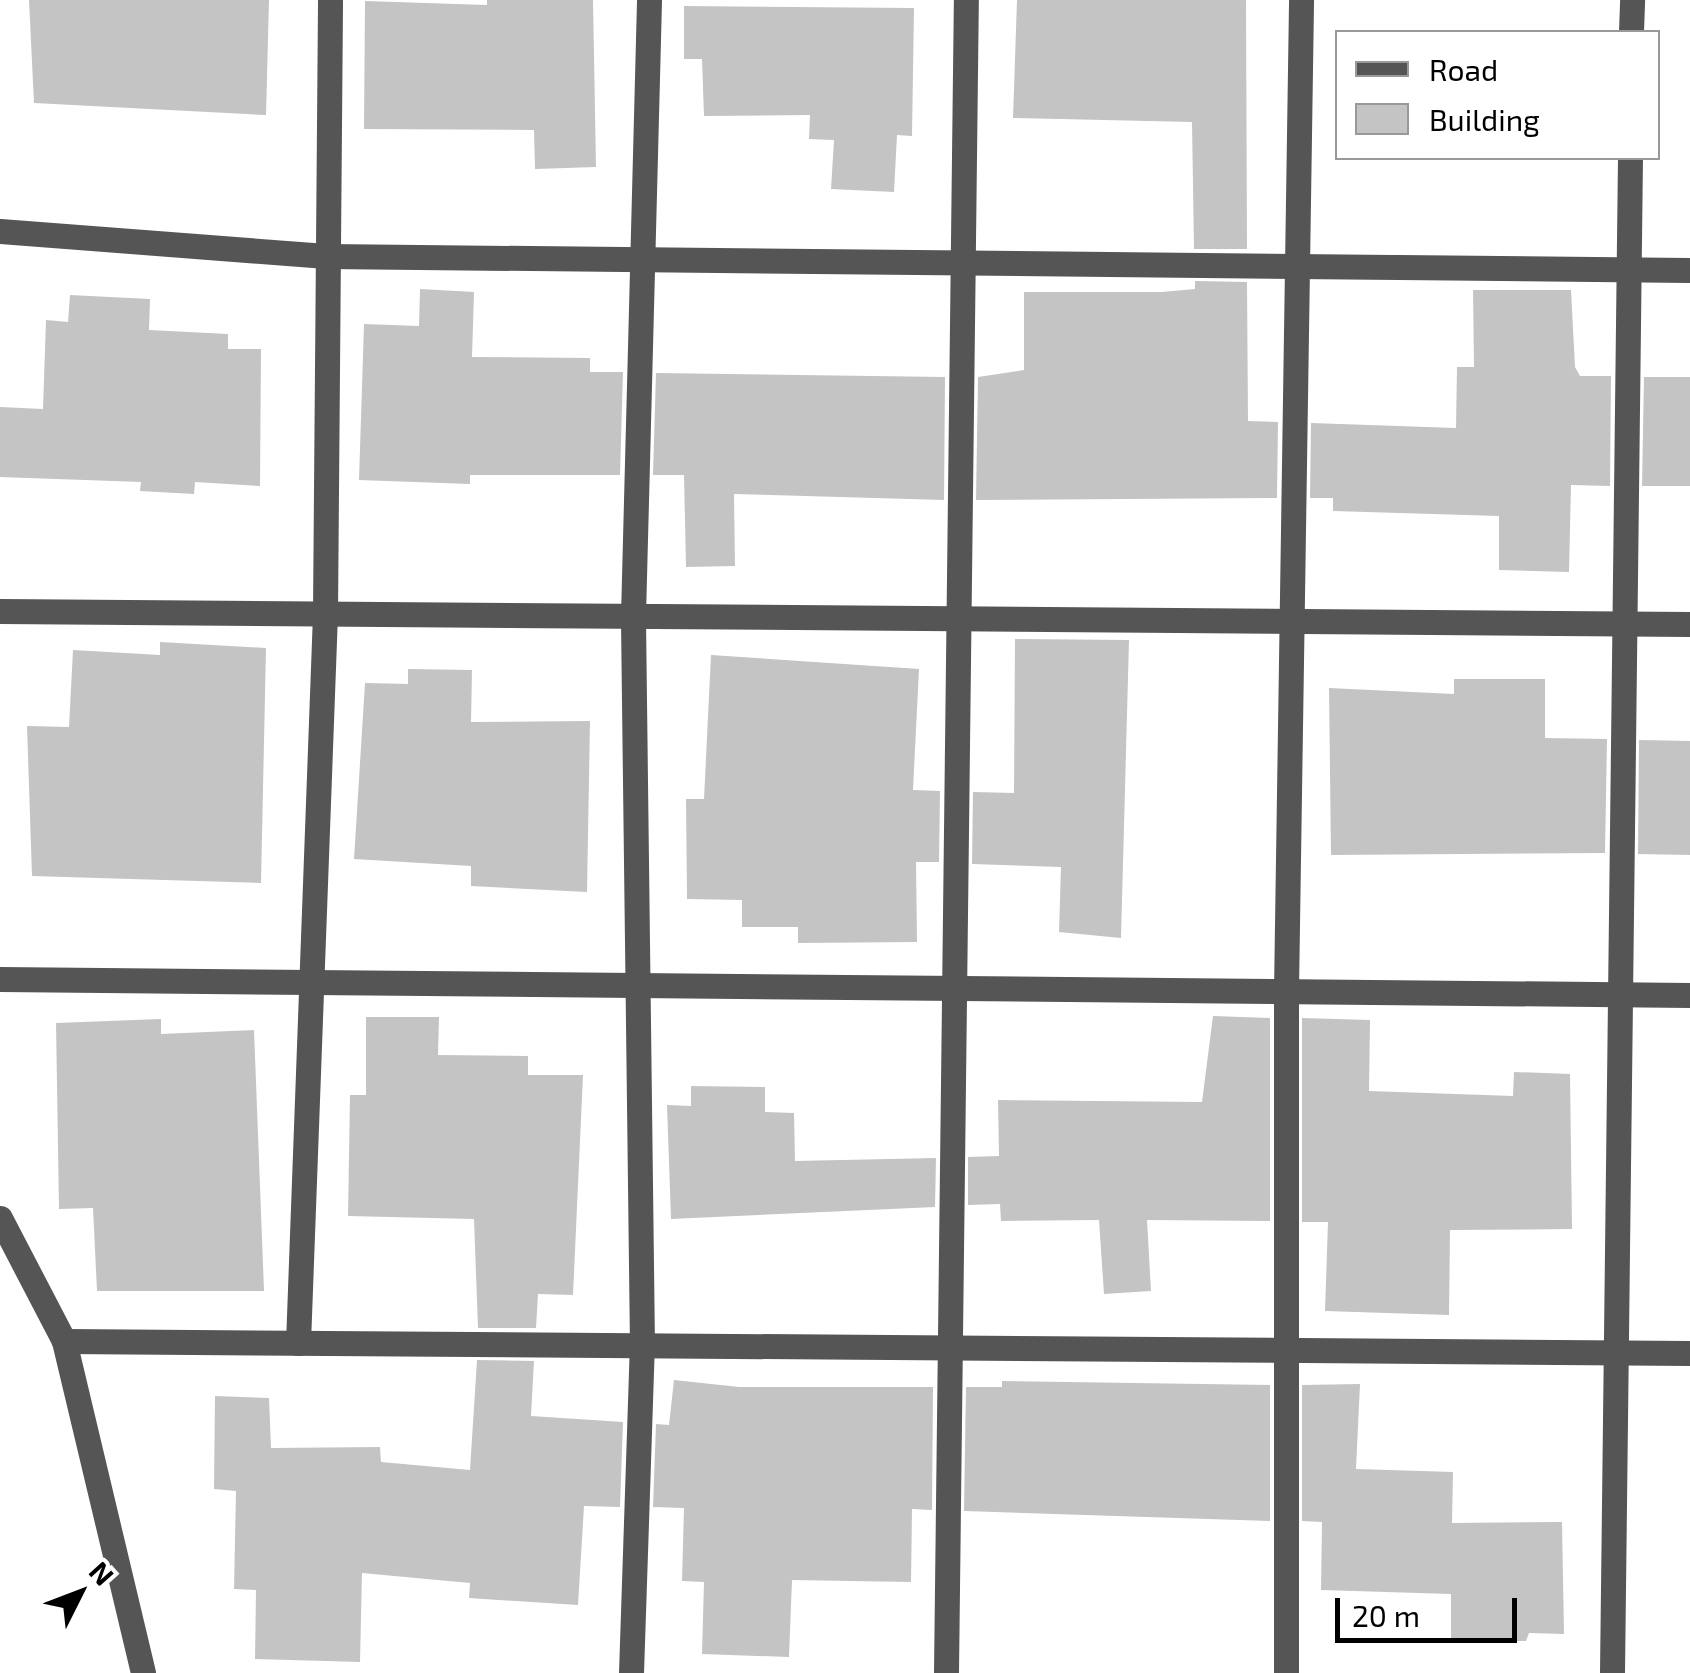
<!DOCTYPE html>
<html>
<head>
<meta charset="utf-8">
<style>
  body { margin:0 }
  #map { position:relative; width:1690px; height:1673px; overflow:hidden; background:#fff; font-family:"Exo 2",sans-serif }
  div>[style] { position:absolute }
  .building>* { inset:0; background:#c4c4c4 }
  .minor>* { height:25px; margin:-12.5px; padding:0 12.5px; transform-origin:12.5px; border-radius:12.5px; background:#555 }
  span { translate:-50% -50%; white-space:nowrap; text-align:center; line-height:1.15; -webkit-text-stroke:9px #fff; paint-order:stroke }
  .legend { position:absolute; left:1335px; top:30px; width:325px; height:130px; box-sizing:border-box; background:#fff; border:2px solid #999; margin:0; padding:12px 18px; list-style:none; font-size:30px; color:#000 }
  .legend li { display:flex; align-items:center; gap:20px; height:50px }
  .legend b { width:50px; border:2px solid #999 }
  .north { position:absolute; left:30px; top:1543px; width:100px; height:100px; -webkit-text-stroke:8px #fff; paint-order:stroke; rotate:48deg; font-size:28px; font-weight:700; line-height:40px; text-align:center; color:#000 }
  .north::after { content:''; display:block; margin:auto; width:35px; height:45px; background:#000; clip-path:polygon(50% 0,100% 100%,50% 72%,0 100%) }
  .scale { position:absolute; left:1335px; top:1598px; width:182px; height:45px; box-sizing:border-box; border:5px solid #000; border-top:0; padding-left:12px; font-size:30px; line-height:35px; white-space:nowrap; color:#000; -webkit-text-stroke:8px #fff; paint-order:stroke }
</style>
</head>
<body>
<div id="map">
  <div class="building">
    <div style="clip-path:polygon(29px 0,269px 0,266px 115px,34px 103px)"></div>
    <div style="clip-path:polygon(487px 0,593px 0,596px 167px,535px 169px,534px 130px,364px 129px,365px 1px,487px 5px)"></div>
    <div style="clip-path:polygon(1017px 0,1246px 0,1247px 249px,1194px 249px,1192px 122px,1013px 118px)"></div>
    <div style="clip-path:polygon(684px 6px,914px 8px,912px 136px,897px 135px,894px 192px,831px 189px,834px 140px,809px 139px,810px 115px,704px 116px,702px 59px,684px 59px)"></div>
    <div style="clip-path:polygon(1195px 281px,1247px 282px,1248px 421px,1278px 422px,1277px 498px,976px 500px,978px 377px,1024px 370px,1024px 292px,1162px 292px,1195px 289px)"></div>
    <div style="clip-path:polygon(420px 289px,474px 292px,472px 357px,590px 358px,590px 372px,623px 372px,620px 475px,470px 475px,470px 484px,359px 480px,364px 324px,419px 326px)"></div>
    <div style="clip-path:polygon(1473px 290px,1571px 290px,1575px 367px,1580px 376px,1611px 376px,1610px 486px,1571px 485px,1569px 572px,1499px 570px,1499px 516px,1333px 511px,1333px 498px,1310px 498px,1311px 423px,1456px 428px,1457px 367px,1474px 367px)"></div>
    <div style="clip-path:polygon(70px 295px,150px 299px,149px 330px,228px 334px,228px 349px,261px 349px,260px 486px,195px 482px,194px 494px,140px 491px,141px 482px,0 477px,0 407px,43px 409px,46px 320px,68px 322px)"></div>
    <div style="clip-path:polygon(656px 373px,945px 377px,944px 500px,734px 494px,735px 566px,686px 567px,684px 475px,653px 475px)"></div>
    <div style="clip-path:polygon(1644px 377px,1690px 377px,1690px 486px,1642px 486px)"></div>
    <div style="clip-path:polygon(1015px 639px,1129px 640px,1121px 938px,1059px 932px,1061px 867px,972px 864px,973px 792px,1014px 793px)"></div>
    <div style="clip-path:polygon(160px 642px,266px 648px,261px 883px,32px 876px,27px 726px,69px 727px,73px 650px,160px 655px)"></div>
    <div style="clip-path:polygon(711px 655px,919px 669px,913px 790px,940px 791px,939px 862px,916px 862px,917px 942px,798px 943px,798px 927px,742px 927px,742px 900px,687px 899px,686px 799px,704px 799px)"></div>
    <div style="clip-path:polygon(408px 669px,472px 670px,471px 722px,590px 721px,587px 892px,471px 886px,471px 866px,354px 859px,365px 683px,408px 684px)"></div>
    <div style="clip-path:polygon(1454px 679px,1545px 679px,1545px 738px,1607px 739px,1605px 853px,1331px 855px,1329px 688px,1454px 694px)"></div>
    <div style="clip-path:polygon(1639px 740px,1690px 741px,1690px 855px,1638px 854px)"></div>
    <div style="clip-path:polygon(1213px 1016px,1270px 1018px,1270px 1221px,1147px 1220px,1151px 1291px,1104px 1294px,1099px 1220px,1001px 1221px,1000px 1204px,968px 1205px,968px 1157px,999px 1156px,998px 1100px,1202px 1102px)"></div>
    <div style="clip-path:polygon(366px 1017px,439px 1017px,438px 1055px,528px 1056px,528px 1075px,583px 1075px,573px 1295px,538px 1294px,536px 1328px,478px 1328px,474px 1219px,348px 1216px,350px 1095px,366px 1095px)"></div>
    <div style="clip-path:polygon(1302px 1018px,1370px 1020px,1369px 1091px,1513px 1096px,1514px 1072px,1570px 1074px,1572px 1229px,1450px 1230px,1449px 1315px,1325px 1311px,1328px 1222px,1302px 1222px)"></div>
    <div style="clip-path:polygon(161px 1019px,161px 1034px,254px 1030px,264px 1291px,97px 1291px,93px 1208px,59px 1209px,56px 1023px)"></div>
    <div style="clip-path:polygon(691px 1086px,765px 1087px,765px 1112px,794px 1113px,795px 1161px,936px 1158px,935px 1207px,671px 1219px,667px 1105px,691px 1106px)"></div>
    <div style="clip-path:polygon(477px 1360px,534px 1361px,531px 1416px,623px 1422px,620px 1507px,584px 1506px,578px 1605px,469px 1598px,470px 1583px,362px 1573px,360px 1662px,255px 1659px,256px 1590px,234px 1589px,236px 1491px,214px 1489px,215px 1396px,269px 1398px,271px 1448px,380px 1447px,381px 1462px,470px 1470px)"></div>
    <div style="clip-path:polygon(674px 1380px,739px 1387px,933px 1387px,932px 1510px,912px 1509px,911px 1582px,792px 1580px,789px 1657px,702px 1654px,704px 1582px,682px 1581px,684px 1508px,653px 1507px,656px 1424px,669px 1425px)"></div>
    <div style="clip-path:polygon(1002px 1381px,1270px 1385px,1270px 1521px,964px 1511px,966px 1387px,1002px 1387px)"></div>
    <div style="clip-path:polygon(1360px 1384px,1356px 1469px,1453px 1472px,1452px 1523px,1562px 1522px,1564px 1634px,1529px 1633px,1526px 1641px,1451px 1641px,1451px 1594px,1321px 1590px,1322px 1522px,1302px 1521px,1302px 1385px)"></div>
  </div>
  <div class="minor">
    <div style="left:1631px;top:32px;width:32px;rotate:-88deg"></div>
    <div style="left:0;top:231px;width:327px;rotate:4.4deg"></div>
    <div style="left:326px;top:256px;width:1364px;rotate:0.59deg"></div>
    <div style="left:0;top:611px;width:1690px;rotate:0.44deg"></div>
    <div style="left:0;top:979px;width:1690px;rotate:0.54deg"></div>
    <div style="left:0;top:1218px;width:139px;rotate:62.5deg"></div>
    <div style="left:64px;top:1341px;width:341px;rotate:76.6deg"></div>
    <div style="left:64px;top:1341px;width:1626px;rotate:0.42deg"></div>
    <div style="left:298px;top:1343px;width:730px;rotate:-87.88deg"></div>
    <div style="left:325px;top:613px;width:613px;rotate:-89.53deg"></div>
    <div style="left:631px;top:1673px;width:327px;rotate:-88.1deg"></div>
    <div style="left:642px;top:1346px;width:730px;rotate:-90.71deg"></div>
    <div style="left:633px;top:616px;width:616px;rotate:-88.51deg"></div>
    <div style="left:946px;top:1673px;width:1673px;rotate:-89.32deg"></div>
    <div style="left:1286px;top:1673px;width:682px;rotate:-90deg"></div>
    <div style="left:1286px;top:991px;width:991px;rotate:-89.13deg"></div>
    <div style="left:1612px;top:1673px;width:1515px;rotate:-89.32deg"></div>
  </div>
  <ul class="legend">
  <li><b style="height:12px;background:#555"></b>Road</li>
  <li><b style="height:28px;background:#c4c4c4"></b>Building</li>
  </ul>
  <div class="north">N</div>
  <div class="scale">20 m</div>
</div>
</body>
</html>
